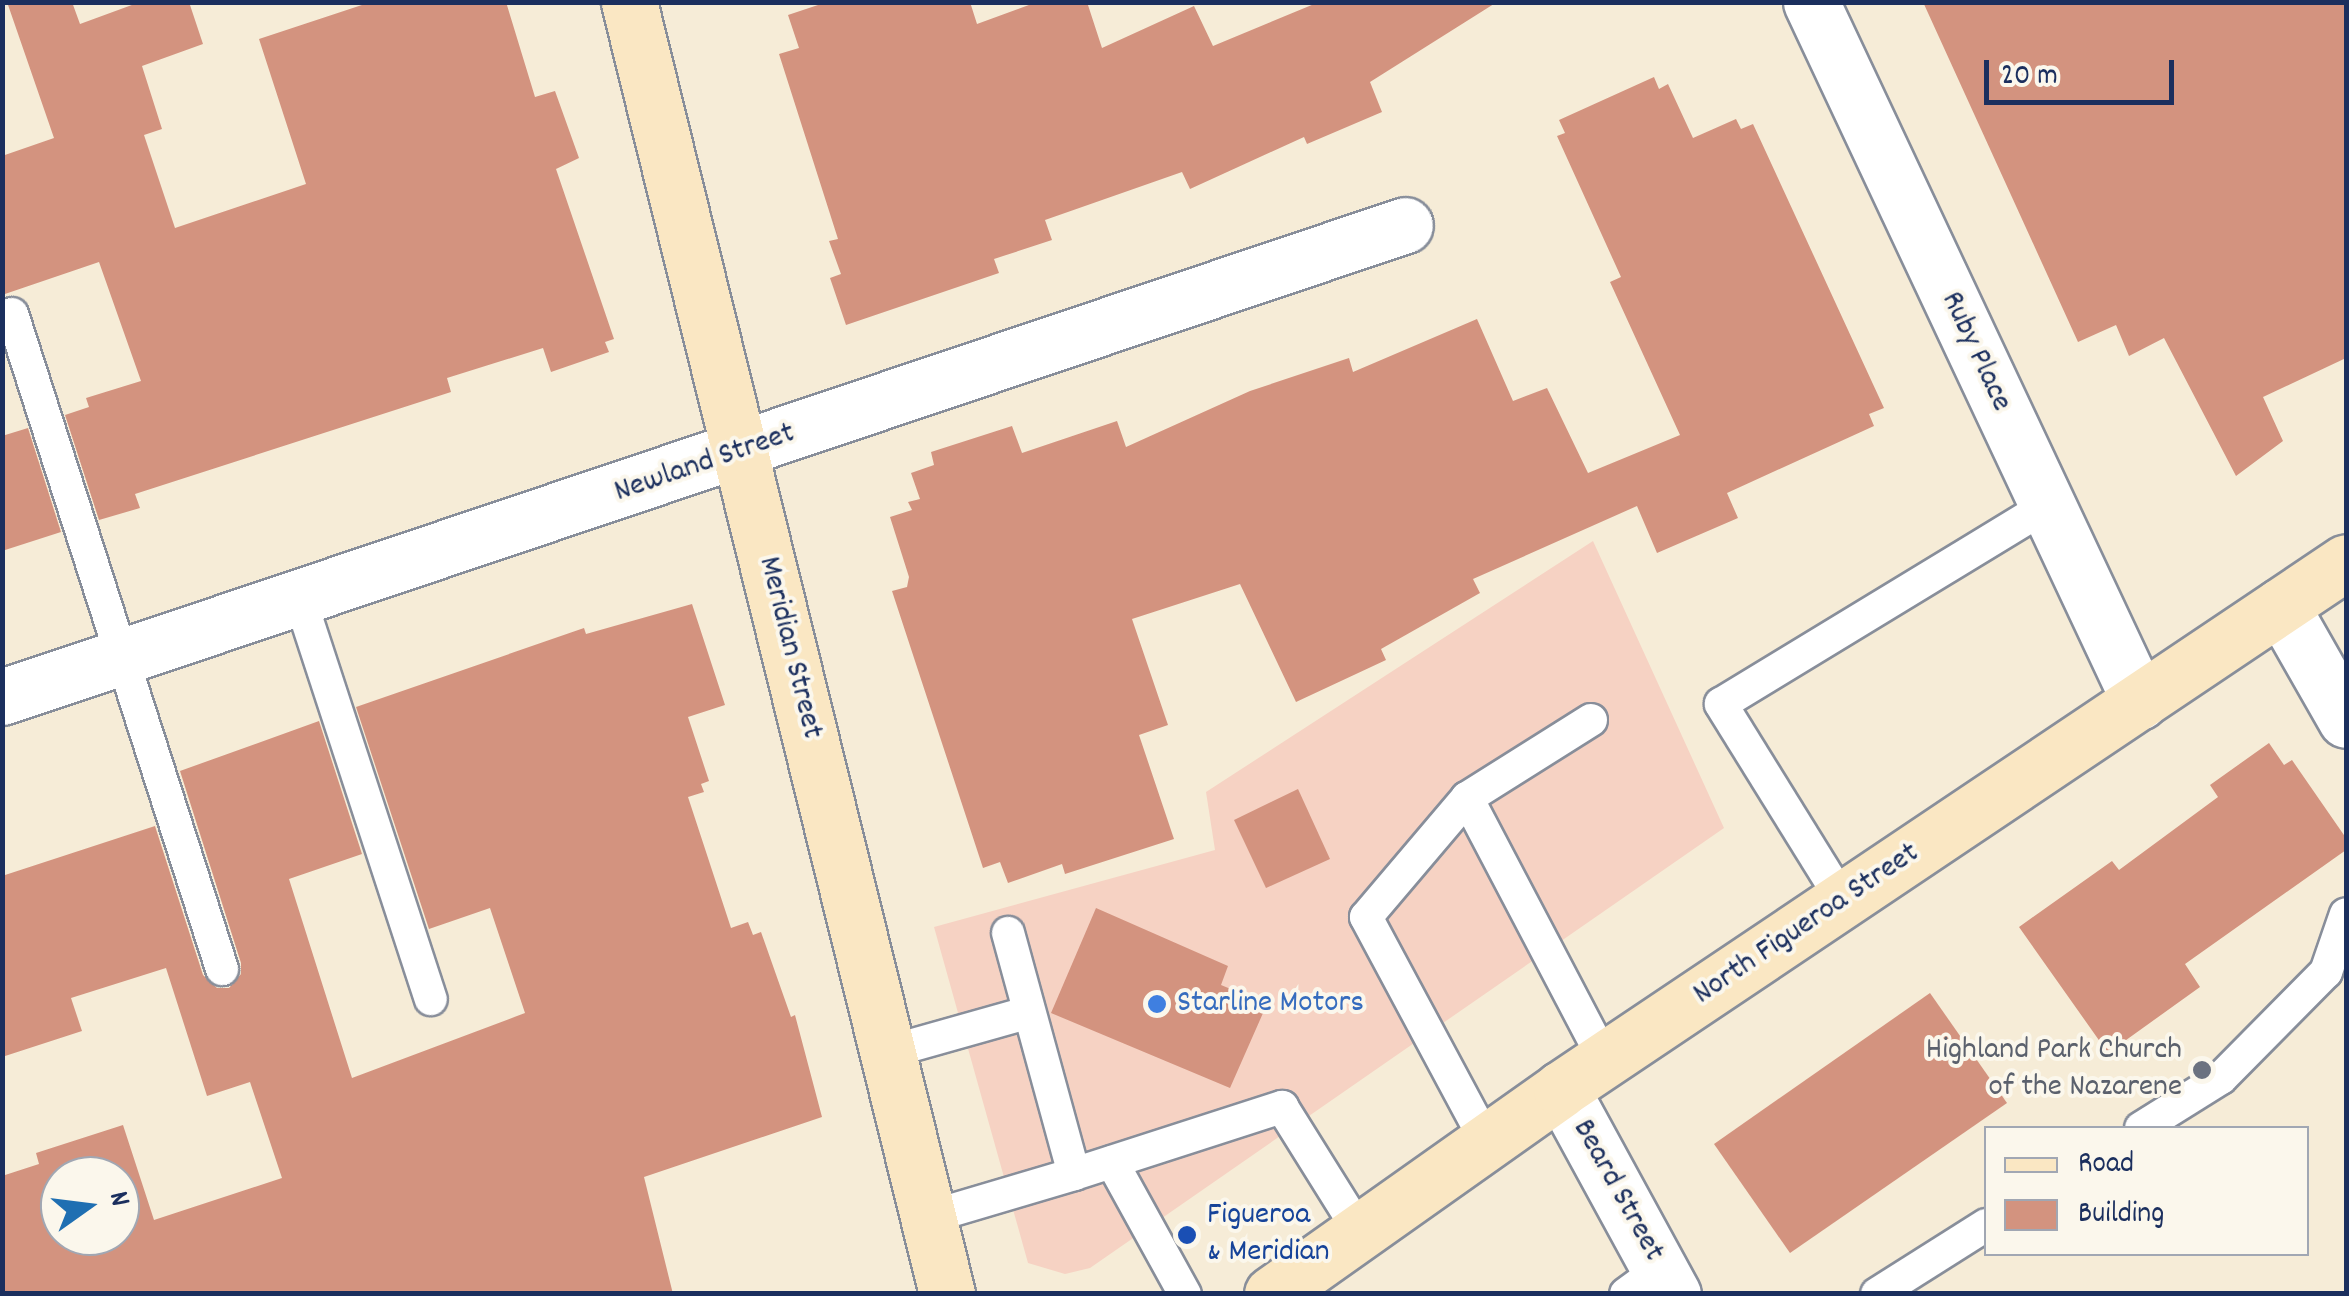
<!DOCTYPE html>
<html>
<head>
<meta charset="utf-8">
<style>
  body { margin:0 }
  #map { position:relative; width:2349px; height:1296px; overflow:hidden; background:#f6ecd7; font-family:Dekko,sans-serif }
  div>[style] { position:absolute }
  .built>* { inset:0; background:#f6d2c3 }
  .building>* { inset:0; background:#d3937f }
  .roads { filter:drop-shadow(2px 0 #888e9a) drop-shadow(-2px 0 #888e9a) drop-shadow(0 2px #888e9a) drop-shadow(0 -2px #888e9a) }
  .lane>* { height:32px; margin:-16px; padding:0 16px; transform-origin:16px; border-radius:16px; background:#fff }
  .street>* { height:55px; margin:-27.5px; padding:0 27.5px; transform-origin:27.5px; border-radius:27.5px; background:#fff }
  .secondary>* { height:55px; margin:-27.5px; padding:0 27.5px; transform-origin:27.5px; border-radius:27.5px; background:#fae7c3 }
  .dots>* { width:28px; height:28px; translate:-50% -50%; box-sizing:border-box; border:5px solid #fbf7ec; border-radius:50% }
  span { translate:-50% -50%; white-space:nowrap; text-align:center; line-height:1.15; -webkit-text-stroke:8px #fbf7ec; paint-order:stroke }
  .street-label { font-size:32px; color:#1b2f5e }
  .shop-label { font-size:32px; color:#366cbe }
  .left { translate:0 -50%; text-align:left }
  .worship-label { font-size:32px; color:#5b616d }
  .right { translate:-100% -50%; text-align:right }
  .transit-label { font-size:32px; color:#164399 }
  .frame { position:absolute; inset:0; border:5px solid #1b2f5e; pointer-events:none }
  .legend { position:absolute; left:1984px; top:1126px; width:325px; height:130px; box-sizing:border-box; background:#fbf7ec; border:2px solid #a1a7b3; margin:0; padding:12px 18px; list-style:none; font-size:30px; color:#1b2f5e }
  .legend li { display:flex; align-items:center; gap:20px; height:50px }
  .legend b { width:50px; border:2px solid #a1a7b3 }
  .north { position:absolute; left:40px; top:1156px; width:100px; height:100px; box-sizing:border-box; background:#fbf7ec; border:2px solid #a1a7b3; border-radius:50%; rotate:76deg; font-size:28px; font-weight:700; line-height:40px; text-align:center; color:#1b2f5e }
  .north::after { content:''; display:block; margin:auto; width:35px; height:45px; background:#1f6fb2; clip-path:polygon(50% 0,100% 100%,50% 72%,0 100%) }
  .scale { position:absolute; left:1984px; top:60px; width:190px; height:45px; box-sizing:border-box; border:5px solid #1b2f5e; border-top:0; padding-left:12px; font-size:30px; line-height:35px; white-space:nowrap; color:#1b2f5e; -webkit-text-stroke:8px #fbf7ec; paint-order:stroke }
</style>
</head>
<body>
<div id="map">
  <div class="built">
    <div style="clip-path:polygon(1593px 541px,1724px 828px,1090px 1268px,1065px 1274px,1028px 1263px,934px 927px,1215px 850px,1206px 792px)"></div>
  </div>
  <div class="building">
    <div style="clip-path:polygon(7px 2px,72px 2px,80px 24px,140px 2px,189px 2px,203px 44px,142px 66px,162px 129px,144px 135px,175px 228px,306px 184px,259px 39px,371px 2px,506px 2px,535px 97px,555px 91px,579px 158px,556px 169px,614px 339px,605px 342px,609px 352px,551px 372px,543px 348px,447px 378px,451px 392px,135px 494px,140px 508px,99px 520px,65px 415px,89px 407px,86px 398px,141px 381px,99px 262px,2px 295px,2px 156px,54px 138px)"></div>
    <div style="clip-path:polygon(827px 2px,970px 2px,977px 24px,1037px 2px,1087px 2px,1102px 48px,1194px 6px,1213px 46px,1319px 2px,1497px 2px,1370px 82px,1382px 112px,1307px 144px,1304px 137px,1190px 189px,1182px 172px,1045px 220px,1052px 240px,994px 259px,999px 273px,846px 325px,830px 278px,841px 274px,829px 241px,838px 239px,779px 54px,799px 48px,788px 15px)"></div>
    <div style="clip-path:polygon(1923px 2px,2346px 2px,2346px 358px,2263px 397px,2283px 441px,2236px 476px,2164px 338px,2129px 356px,2116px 325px,2078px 342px)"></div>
    <div style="clip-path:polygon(1654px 77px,1659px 89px,1668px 84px,1693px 138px,1736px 119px,1741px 129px,1753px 124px,1884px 408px,1869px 414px,1874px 426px,1727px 493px,1738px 518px,1657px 553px,1637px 506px,1473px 579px,1480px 593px,1381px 649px,1386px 660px,1296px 702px,1240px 584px,1132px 619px,1168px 725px,1139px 735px,1174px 839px,1065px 874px,1062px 864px,1008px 883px,1000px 862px,983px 868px,892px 591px,907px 587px,909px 577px,890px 517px,912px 510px,908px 502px,920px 499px,911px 473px,934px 465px,931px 452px,1012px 426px,1022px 453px,1117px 421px,1126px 447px,1250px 391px,1349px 358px,1353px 372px,1477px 319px,1513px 401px,1547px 388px,1588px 473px,1680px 435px,1610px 282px,1621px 277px,1557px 136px,1565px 133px,1559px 120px)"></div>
    <div style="clip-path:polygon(28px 428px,61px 532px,2px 551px,2px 436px)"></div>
    <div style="clip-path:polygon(evenodd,692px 604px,725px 705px,688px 717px,709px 781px,701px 784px,704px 792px,688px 797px,731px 928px,748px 922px,753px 935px,761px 932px,791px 1017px,795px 1015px,822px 1117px,644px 1177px,673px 1294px,2px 1294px,2px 1176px,39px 1164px,36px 1153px,123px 1125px,154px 1220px,282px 1178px,250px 1082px,207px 1096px,166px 968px,71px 998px,82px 1031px,2px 1057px,2px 876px,155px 826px,203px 975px,217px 988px,229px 988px,241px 974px,241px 963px,180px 771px,319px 721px,362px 854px,289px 879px,352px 1078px,525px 1013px,490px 908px,429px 929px,356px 707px,584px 628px,586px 634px,692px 604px,60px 1176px,120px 1176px,120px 1236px,60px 1236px,60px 1176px)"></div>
    <div style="clip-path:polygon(2269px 743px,2284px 765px,2292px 760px,2346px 838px,2346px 850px,2185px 964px,2200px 987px,2108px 1053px,2019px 927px,2112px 861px,2119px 870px,2218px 797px,2210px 785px)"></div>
    <div style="clip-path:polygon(1298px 789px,1330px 859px,1266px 888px,1234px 820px)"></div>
    <div style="clip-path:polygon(1096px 908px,1228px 966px,1221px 985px,1267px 1004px,1230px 1088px,1051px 1013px)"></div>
    <div style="clip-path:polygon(1930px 993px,2007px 1103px,1790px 1253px,1714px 1144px)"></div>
  </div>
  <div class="roads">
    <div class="lane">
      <div style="left:12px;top:314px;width:688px;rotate:72.22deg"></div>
      <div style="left:300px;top:599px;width:421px;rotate:71.9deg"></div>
      <div style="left:1591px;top:720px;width:146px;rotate:147.8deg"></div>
      <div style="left:1467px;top:798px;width:297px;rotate:62.3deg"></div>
      <div style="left:1467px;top:798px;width:156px;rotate:130.3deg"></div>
      <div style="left:1366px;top:917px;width:256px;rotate:61.8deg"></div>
      <div style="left:1843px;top:901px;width:232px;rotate:-121.8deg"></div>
      <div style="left:1721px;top:704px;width:383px;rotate:-31.3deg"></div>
      <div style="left:888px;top:1052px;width:144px;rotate:-15.7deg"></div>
      <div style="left:2141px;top:1128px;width:94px;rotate:-32deg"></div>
      <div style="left:2221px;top:1078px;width:149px;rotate:-45.3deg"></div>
      <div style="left:2326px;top:972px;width:61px;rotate:-71deg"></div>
      <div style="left:1112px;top:1162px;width:151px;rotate:61.1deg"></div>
      <div style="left:1074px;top:1174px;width:219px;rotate:-17.9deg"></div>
      <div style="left:1282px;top:1107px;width:147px;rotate:58deg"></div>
      <div style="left:929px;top:1217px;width:151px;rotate:-16.5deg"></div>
      <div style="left:1074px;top:1174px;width:250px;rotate:-105.3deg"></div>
      <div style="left:1626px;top:1294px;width:42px;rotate:-36.3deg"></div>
      <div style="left:1877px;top:1294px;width:129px;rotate:-32.3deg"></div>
    </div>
    <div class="street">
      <div style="left:1811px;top:2px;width:773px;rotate:64.83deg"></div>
      <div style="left:2281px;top:606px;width:131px;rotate:60.3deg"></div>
      <div style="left:2px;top:697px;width:1480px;rotate:-18.59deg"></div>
      <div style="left:1561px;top:1089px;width:234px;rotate:61.4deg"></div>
    </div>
    <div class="secondary">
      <div style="left:629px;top:2px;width:1331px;rotate:76.17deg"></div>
      <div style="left:1272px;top:1294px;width:354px;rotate:-35.3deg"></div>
      <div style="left:1561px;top:1089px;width:945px;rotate:-33.87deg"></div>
    </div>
  </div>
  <div class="dots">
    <div style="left:1157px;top:1004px;background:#3f7fe0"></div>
    <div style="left:2202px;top:1070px;background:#6b7280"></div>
    <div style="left:1187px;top:1235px;background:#1a4fb4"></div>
  </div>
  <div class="street-label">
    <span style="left:1975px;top:352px;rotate:65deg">Ruby Place</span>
    <span style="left:705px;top:464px;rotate:-19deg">Newland Street</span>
    <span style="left:789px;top:648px;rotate:76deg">Meridian Street</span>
    <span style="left:1807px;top:925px;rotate:-34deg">North Figueroa Street</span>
    <span style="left:1617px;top:1191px;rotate:61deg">Beard Street</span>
  </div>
  <div class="shop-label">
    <span class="left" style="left:1177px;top:1004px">Starline Motors</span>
  </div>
  <div class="worship-label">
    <span class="right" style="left:2182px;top:1070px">Highland Park Church<br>of the Nazarene</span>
  </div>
  <div class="transit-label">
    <span class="left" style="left:1207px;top:1235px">Figueroa<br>&amp; Meridian</span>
  </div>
  <div class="frame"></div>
  <ul class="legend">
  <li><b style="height:12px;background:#fae7c3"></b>Road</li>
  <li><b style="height:28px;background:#d3937f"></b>Building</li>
  </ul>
  <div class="north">N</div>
  <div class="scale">20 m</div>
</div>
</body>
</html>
